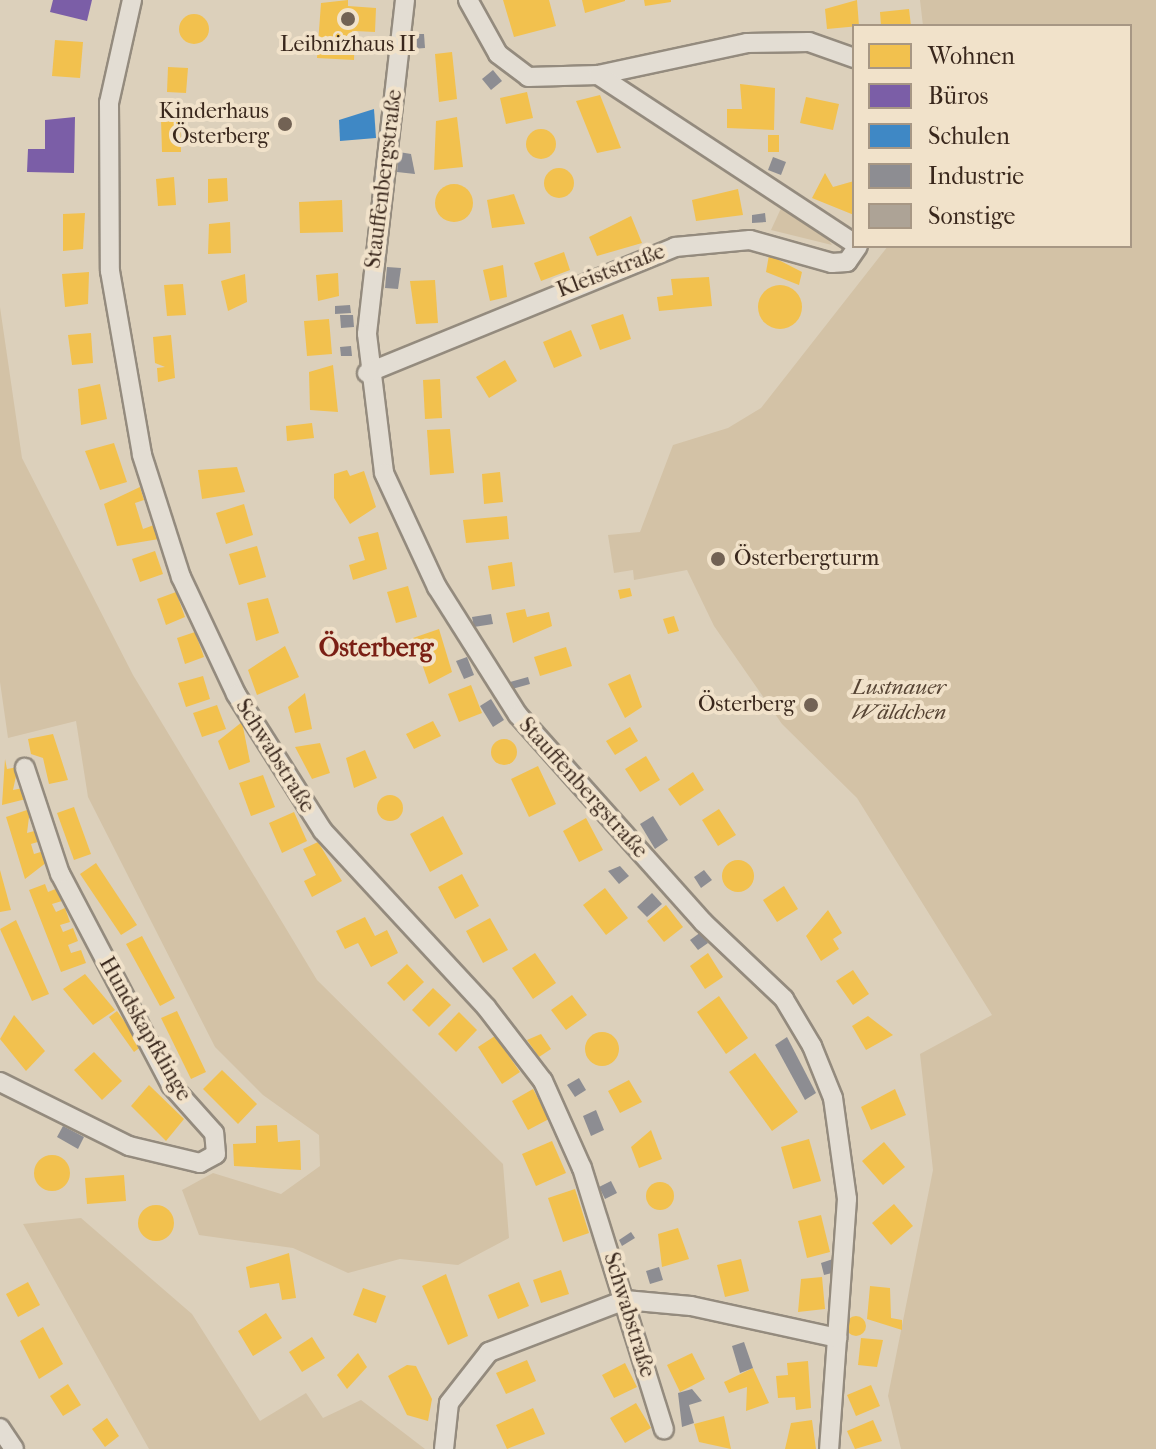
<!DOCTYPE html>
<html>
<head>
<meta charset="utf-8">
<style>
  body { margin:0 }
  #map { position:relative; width:1156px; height:1449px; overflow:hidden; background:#dcd0bb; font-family:"IM FELL French Canon",serif }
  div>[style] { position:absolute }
  .green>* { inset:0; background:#d3c2a6 }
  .homes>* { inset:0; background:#f2c14e }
  .round { border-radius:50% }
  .offices>* { inset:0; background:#7b5ea7 }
  .schools>* { inset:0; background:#3f88c5 }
  .industry>* { inset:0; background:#8d8d92 }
  .building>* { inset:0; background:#ada396 }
  .roads { filter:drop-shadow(2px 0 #948b7e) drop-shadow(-2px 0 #948b7e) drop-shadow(0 2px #948b7e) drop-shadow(0 -2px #948b7e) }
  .minor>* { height:18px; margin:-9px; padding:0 9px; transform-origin:9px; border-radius:9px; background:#e3ddd3 }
  .dots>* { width:22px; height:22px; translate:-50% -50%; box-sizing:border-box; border:4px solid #f1e2ca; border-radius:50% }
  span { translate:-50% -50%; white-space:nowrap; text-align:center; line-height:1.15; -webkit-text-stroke:8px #f1e2ca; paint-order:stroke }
  .poi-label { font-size:22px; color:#39271c }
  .right { translate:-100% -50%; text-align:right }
  .left { translate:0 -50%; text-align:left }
  .street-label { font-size:22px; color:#39271c }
  .park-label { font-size:22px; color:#564434; font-style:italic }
  .quarter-label { font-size:26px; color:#7a1f14; font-weight:700 }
  .legend { position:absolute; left:852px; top:24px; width:280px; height:224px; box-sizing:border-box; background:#f1e2ca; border:2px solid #a79784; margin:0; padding:10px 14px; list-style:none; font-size:24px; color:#39271c }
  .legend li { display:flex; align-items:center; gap:16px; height:40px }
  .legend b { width:40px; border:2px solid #a79784 }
</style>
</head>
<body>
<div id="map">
  <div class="green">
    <div style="clip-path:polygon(920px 0,1156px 0,1156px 1449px,901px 1449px,888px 1396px,933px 1170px,920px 1054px,992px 1015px,857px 798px,782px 724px,714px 626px,687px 570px,634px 580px,633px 570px,614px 573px,608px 535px,640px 532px,673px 445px,728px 428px,761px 408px,888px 246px,1130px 246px,1130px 26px,923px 26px)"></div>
    <div style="clip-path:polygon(783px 204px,823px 231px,832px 245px,771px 230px)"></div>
    <div style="clip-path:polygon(0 307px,22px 458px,133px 675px,317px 980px,503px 1164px,509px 1238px,458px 1265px,400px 1259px,348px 1273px,293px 1248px,199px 1235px,182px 1190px,213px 1173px,281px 1194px,320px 1166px,319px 1135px,263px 1095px,215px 1047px,88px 797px,76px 721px,8px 738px,0 682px)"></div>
    <div style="clip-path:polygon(81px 1218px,192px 1314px,260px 1421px,306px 1393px,323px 1418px,361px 1400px,425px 1449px,149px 1449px,23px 1224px)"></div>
  </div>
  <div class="homes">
    <div style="clip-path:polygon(348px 0,348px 6px,376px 8px,375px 32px,355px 31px,354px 60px,317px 58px,321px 3px)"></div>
    <div style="clip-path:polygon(503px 0,549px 0,556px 26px,514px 37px)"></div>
    <div style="clip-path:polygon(582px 0,625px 0,625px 1px,585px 13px)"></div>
    <div style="clip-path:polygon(644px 0,671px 0,671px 2px,645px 6px)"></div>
    <div style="clip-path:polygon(857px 0,859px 26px,827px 29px,825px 9px)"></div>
    <div style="clip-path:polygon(909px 9px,911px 26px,881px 26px,880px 12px)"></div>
    <div class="round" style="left:179px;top:14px;width:30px;height:30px"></div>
    <div style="clip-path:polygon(55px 40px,83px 42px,80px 78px,52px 76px)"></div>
    <div style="clip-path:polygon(452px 52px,457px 99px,439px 102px,435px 54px)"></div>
    <div style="clip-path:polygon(168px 67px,188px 68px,186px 93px,167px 92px)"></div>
    <div style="clip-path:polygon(740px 84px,775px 88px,774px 130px,727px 128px,727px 109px,742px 109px)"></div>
    <div style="clip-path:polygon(527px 92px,533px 118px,506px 124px,500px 98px)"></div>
    <div style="clip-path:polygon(600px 95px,621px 148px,597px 153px,576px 101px)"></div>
    <div style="clip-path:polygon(806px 97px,839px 104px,833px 130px,800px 123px)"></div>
    <div style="clip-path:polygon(457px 117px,463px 167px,434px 170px,436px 121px)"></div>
    <div style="clip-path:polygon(161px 120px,180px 120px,181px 152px,162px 152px)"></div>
    <div class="round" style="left:526px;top:129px;width:30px;height:30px"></div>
    <div style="clip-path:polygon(768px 135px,779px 135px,779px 152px,768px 152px)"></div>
    <div class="round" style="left:544px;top:168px;width:30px;height:30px"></div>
    <div style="clip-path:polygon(825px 173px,833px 187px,854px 181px,854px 215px,812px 198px)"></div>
    <div style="clip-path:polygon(174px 177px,176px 205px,158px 206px,156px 179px)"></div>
    <div style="clip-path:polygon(227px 178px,228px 201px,208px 203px,208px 179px)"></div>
    <div class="round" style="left:435px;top:184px;width:38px;height:38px"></div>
    <div style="clip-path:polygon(738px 189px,743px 215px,696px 221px,692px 200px)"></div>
    <div style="clip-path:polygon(514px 194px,525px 224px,492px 228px,487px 200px)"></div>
    <div style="clip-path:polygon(342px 200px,343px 232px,300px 233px,299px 202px)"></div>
    <div style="clip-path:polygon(85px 213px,83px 249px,63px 251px,63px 214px)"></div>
    <div style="clip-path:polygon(631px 216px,642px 243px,597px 256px,589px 237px)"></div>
    <div style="clip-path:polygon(230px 222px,231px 253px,208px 254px,209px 224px)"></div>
    <div style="clip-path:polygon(564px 252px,570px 270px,541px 281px,534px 263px)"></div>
    <div style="clip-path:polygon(769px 255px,802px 272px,799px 285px,766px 272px)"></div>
    <div style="clip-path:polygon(503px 265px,507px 297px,490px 301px,483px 270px)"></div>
    <div style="clip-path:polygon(89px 272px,88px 304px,65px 307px,62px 274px)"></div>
    <div style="clip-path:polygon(338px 273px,339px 296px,318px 301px,316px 275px)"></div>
    <div style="clip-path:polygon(245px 274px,247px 302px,228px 311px,221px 281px)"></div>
    <div style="clip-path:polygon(709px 277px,712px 306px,659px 311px,657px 297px,673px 295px,671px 279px)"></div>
    <div style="clip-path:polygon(435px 280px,438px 323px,416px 324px,410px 281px)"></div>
    <div style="clip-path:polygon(183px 284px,186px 315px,167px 316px,164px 285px)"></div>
    <div class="round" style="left:758px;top:285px;width:44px;height:44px"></div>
    <div style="clip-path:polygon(623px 314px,631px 339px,600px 350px,591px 325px)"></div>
    <div style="clip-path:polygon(329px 319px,332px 354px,307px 356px,304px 321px)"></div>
    <div style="clip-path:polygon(571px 330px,582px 356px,554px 368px,543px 342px)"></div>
    <div style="clip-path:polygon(91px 333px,93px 363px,72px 365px,68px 335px)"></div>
    <div style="clip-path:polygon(171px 335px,175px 378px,158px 382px,157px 368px,165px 367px,155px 363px,153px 337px)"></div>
    <div style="clip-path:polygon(505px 360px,517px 381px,489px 398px,476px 377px)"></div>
    <div style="clip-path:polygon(333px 365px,338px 412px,310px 410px,309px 372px)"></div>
    <div style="clip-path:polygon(440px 379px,442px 418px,425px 419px,423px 380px)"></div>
    <div style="clip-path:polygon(100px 384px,107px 419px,81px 425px,78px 389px)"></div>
    <div style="clip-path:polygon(312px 423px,314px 438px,287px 441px,286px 426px)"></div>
    <div style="clip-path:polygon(450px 429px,454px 473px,430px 475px,427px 430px)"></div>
    <div style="clip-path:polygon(114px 443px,127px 482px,100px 490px,85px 451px)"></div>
    <div style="clip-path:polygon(237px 467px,245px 492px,202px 499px,198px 470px)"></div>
    <div style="clip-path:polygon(347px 470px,350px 476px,364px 471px,376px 507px,350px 524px,334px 498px,334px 474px)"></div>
    <div style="clip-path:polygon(500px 472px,503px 502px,484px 504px,482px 474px)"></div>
    <div style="clip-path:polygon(140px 487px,144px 500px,135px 503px,143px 529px,154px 525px,159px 539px,117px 546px,104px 504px)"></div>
    <div style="clip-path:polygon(244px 504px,253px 535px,226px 544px,216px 513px)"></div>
    <div style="clip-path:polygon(507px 516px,509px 539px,466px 543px,463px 520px)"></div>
    <div style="clip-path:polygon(378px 532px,387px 569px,353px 580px,349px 565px,365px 560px,358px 537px)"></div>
    <div style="clip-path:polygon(257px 546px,266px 577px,239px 585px,229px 554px)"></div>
    <div style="clip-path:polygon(155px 551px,163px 574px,140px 582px,132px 559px)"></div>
    <div style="clip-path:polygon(512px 562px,515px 586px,492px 590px,488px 566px)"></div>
    <div style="clip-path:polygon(408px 586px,417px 617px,396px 623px,387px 592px)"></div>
    <div style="clip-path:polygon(630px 588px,632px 596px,620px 599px,618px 590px)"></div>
    <div style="clip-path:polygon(176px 592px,185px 617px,166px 625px,157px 599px)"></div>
    <div style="clip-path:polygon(268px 598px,279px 633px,256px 641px,247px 603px)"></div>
    <div style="clip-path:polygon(525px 609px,527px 617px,549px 612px,552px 626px,513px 643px,506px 613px)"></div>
    <div style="clip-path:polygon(674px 616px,679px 631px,668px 634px,663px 619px)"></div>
    <div style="clip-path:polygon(439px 629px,452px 672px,429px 684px,413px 638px)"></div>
    <div style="clip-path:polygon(195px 632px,204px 657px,185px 664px,177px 638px)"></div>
    <div style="clip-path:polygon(285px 646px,299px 677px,257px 695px,248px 670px)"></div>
    <div style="clip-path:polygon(566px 647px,572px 666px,540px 676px,534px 657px)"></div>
    <div style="clip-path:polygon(630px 674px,642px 707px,625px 718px,608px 684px)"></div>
    <div style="clip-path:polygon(203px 676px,210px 699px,186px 707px,178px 683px)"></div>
    <div style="clip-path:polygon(471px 685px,482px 713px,459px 722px,448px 694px)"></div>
    <div style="clip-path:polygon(305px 693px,312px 729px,295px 733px,288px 707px)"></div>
    <div style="clip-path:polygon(217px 705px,226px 729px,202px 737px,193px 713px)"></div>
    <div style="clip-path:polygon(433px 721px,441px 736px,414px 749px,406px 734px)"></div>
    <div style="clip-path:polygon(242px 722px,250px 762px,229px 770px,218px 741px)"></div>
    <div style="clip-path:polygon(630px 727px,638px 741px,615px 755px,606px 741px)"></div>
    <div style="clip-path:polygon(53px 734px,68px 780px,49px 784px,43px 758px,31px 754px,28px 739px)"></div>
    <div class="round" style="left:491px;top:739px;width:26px;height:26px"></div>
    <div style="clip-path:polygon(320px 743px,330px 773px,312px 779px,295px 747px)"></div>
    <div style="clip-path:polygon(365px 750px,377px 778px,354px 788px,346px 758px)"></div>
    <div style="clip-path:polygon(646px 756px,660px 780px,640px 792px,625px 769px)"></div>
    <div style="clip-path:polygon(5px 759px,7px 769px,18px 767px,13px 790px,23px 788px,26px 799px,2px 805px)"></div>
    <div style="clip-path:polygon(538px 766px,556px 804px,529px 817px,511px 779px)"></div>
    <div style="clip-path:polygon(693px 772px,704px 790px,680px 806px,668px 789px)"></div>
    <div style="clip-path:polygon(263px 775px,275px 807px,251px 816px,239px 783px)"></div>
    <div class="round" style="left:377px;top:795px;width:26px;height:26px"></div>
    <div style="clip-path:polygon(74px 807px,91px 854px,74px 860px,57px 813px)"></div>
    <div style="clip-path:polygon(30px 809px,27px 833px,38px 830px,41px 841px,31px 844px,34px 854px,44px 851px,47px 862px,25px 879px,6px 817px)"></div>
    <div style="clip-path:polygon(719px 809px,736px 835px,718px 846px,702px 820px)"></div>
    <div style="clip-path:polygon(294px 812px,307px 841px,282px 853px,269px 823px)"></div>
    <div style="clip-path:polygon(443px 816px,463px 854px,430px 872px,410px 834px)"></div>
    <div style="clip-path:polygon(586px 818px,603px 850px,579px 862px,563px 831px)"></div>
    <div style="clip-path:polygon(318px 842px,342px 881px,312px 897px,304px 881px,316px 875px,303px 849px)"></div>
    <div class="round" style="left:722px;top:860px;width:32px;height:32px"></div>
    <div style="clip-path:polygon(96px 863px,137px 925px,121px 935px,80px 874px)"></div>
    <div style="clip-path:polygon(0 870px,11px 910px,0 912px)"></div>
    <div style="clip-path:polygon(462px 874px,479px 906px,455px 919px,438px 887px)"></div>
    <div style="clip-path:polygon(45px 884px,48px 892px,58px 888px,62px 901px,52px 904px,56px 912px,65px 908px,70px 922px,60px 925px,63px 932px,73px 928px,78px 941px,68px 945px,71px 953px,81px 950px,86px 963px,61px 972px,29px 890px)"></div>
    <div style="clip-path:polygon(784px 886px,798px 909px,777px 922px,763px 900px)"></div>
    <div style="clip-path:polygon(605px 888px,628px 918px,606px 935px,583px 905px)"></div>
    <div style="clip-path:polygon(666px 905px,683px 927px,664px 942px,647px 921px)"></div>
    <div style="clip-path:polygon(828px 910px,842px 933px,833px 939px,839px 949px,821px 961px,806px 936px)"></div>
    <div style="clip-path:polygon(365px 917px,375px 936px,387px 930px,398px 953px,371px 967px,358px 943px,345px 949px,336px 931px)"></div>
    <div style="clip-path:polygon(490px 918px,508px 950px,483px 963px,466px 931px)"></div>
    <div style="clip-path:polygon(16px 920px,49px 994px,32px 1001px,0 929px)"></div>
    <div style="clip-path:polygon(142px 936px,175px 998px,160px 1006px,126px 944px)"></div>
    <div style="clip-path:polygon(535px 953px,556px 983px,533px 999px,512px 968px)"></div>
    <div style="clip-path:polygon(708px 953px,723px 977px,705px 989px,690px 966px)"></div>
    <div style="clip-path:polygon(407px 964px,424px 982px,404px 1001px,387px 983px)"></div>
    <div style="clip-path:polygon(853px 970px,869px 994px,853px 1005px,836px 981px)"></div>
    <div style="clip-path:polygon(85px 974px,115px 1010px,93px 1025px,63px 989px)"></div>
    <div style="clip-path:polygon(433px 988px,451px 1005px,429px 1027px,412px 1010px)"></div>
    <div style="clip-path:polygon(572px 995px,587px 1015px,566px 1030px,551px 1010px)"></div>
    <div style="clip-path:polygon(719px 996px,748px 1038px,726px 1054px,697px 1012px)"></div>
    <div style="clip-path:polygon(117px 1011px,142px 1046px,134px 1052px,109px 1017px)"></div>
    <div style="clip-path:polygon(177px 1011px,206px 1072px,191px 1079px,161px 1018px)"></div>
    <div style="clip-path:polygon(459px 1012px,477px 1030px,456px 1052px,438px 1034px)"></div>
    <div style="clip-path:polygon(14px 1015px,45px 1051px,26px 1071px,0 1039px)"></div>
    <div style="clip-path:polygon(868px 1016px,893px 1035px,866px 1050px,852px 1026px)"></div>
    <div class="round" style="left:585px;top:1032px;width:34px;height:34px"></div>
    <div style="clip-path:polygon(541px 1034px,551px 1049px,539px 1057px,527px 1040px)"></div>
    <div style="clip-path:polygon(495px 1036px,520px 1072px,502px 1084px,478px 1047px)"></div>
    <div style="clip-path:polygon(94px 1052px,122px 1081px,102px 1100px,74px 1070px)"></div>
    <div style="clip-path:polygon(755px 1053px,798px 1112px,772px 1131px,729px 1072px)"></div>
    <div style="clip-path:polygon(222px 1070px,257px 1104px,238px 1124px,203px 1089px)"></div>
    <div style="clip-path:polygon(629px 1080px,642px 1102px,620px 1113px,608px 1091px)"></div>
    <div style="clip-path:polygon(149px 1085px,184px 1119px,166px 1141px,131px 1106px)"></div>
    <div style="clip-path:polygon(533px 1089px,549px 1119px,528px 1130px,512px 1101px)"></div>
    <div style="clip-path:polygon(895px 1089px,906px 1115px,871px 1130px,861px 1107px)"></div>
    <div style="clip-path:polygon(277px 1125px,278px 1142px,300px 1140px,301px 1170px,234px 1166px,233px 1144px,256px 1143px,256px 1126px)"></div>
    <div style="clip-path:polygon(651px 1130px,662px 1159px,639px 1168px,631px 1147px)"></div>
    <div style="clip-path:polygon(809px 1139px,821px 1181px,793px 1189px,781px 1147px)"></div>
    <div style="clip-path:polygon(552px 1141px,566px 1173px,536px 1186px,522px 1154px)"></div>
    <div style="clip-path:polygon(884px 1142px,905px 1167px,883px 1185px,862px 1161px)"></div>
    <div class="round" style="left:34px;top:1155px;width:36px;height:36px"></div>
    <div style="clip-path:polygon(124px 1175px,126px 1201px,87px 1204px,85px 1178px)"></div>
    <div class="round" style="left:646px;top:1182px;width:28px;height:28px"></div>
    <div style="clip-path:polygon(575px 1189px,589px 1233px,563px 1242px,548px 1198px)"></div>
    <div style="clip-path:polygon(894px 1204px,913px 1226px,891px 1245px,872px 1223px)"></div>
    <div class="round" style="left:138px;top:1205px;width:36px;height:36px"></div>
    <div style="clip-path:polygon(821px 1215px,830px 1252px,807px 1258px,798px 1221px)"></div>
    <div style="clip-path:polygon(678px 1228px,689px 1259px,662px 1267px,658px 1234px)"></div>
    <div style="clip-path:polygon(289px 1253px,296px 1298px,282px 1300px,279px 1283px,250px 1288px,246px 1267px)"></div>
    <div style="clip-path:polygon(741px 1259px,749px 1291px,725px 1297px,717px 1265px)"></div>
    <div style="clip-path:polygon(561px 1270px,569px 1294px,541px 1303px,533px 1280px)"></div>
    <div style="clip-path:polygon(446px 1274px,468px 1336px,448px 1345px,422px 1286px)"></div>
    <div style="clip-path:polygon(822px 1277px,825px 1309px,798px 1312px,801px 1279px)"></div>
    <div style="clip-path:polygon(28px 1282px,40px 1305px,18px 1317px,6px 1294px)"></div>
    <div style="clip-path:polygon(519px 1282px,529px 1306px,498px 1319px,488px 1295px)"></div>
    <div style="clip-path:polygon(870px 1286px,890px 1288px,891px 1318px,902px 1320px,902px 1330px,867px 1319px)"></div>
    <div style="clip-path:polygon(363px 1288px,386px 1296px,376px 1323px,353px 1315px)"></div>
    <div style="clip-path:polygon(266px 1313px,282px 1338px,253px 1356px,238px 1331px)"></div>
    <div class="round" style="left:846px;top:1316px;width:20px;height:20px"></div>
    <div style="clip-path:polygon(43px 1327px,63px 1364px,39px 1379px,20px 1341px)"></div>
    <div style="clip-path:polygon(312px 1337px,325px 1358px,302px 1372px,289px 1352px)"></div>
    <div style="clip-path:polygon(861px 1338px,883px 1340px,877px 1367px,858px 1365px)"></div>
    <div style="clip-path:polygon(358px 1353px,367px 1367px,347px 1389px,337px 1375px)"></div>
    <div style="clip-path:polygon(692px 1353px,705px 1379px,680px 1392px,667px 1365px)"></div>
    <div style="clip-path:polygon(527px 1360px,536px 1381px,506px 1394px,496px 1373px)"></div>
    <div style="clip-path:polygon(808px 1361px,811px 1408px,796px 1410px,795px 1397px,778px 1398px,776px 1376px,788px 1375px,787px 1363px)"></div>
    <div style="clip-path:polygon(625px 1363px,637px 1387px,614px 1398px,602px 1375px)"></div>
    <div style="clip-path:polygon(407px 1365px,416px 1366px,432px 1399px,428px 1421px,407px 1415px,388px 1376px)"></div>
    <div style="clip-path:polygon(753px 1368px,769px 1403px,746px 1411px,747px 1387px,729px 1393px,724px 1382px)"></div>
    <div style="clip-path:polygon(68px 1384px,81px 1405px,63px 1416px,50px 1396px)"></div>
    <div style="clip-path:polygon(871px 1385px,880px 1406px,856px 1416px,847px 1395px)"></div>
    <div style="clip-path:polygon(636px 1403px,651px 1428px,625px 1443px,610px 1418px)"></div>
    <div style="clip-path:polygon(533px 1408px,545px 1434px,507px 1449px,496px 1425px)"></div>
    <div style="clip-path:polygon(724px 1416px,731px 1449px,699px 1442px,694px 1424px)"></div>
    <div style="clip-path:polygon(107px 1418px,119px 1436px,105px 1447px,92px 1429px)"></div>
    <div style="clip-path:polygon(812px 1420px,816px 1449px,785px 1449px,791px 1423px)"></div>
    <div style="clip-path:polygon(873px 1420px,882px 1441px,855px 1449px,847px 1431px)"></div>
  </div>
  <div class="offices">
    <div style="clip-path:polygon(53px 0,92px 0,87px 21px,50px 12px)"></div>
    <div style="clip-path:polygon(75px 117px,74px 173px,27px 172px,28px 149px,45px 149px,45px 120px)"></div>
  </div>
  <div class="schools">
    <div style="clip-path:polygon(374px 109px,376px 138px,340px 141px,339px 120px)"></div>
  </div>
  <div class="industry">
    <div style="clip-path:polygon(412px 34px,424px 34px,425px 48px,412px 49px)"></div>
    <div style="clip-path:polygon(493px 70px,502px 81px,491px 90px,482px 79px)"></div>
    <div style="clip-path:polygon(399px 152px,411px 154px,415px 174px,397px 172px)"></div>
    <div style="clip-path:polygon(773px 157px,786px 162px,781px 175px,768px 170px)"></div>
    <div style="clip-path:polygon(765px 213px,766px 222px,752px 223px,752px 215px)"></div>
    <div style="clip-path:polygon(387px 267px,401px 268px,398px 289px,385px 288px)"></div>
    <div style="clip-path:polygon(350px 305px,351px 313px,335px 314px,335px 306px)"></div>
    <div style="clip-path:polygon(340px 315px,353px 315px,354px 327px,341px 328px)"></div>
    <div style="clip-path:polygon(351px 346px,352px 356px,341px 356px,340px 347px)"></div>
    <div style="clip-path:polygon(491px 614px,493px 624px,474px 627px,472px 617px)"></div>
    <div style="clip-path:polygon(467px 657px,474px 675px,464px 679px,456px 661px)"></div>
    <div style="clip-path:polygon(528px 677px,530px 684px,512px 689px,510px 682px)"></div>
    <div style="clip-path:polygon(491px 699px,504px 720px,493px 727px,480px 706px)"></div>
    <div style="clip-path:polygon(653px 816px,668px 840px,655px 849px,640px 824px)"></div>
    <div style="clip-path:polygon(620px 866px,629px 876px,619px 884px,608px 871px)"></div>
    <div style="clip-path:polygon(704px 870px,712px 880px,701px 888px,694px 877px)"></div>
    <div style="clip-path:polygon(652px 893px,662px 904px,647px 917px,637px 907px)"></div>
    <div style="clip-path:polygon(701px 932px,708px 943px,698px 950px,690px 940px)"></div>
    <div style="clip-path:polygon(787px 1037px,816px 1093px,805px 1100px,775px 1045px)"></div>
    <div style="clip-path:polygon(579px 1078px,586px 1090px,575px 1097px,567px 1085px)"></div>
    <div style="clip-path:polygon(596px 1110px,604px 1130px,591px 1136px,583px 1116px)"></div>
    <div style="clip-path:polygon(63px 1126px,84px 1137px,78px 1149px,57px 1137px)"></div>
    <div style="clip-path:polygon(611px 1181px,617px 1193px,605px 1199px,599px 1187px)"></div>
    <div style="clip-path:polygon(631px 1232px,635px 1238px,622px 1246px,619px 1240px)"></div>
    <div style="clip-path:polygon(833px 1259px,836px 1272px,824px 1275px,821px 1263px)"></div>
    <div style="clip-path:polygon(659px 1267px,663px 1280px,650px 1284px,646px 1271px)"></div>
    <div style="clip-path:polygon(744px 1342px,753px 1368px,740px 1373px,732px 1346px)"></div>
    <div style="clip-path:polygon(692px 1389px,702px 1401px,689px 1405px,694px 1423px,682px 1427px,678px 1393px)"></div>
  </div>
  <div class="building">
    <div style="clip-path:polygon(721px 551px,727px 559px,715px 567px,709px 558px)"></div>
  </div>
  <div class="roads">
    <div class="minor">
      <div style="left:132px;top:0;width:106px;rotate:102.6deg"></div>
      <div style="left:109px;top:103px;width:168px;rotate:89.7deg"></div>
      <div style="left:110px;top:271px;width:187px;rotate:80.1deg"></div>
      <div style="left:142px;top:455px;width:128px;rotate:72.3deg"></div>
      <div style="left:181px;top:577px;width:129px;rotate:64.8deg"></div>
      <div style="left:236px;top:694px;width:162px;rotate:57.6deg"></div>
      <div style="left:323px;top:831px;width:240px;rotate:47.2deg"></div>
      <div style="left:486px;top:1007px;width:93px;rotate:52.4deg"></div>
      <div style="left:543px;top:1081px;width:95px;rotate:65.9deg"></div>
      <div style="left:582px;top:1168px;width:274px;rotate:72.6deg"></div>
      <div style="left:405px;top:0;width:336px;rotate:96.5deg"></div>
      <div style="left:367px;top:334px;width:140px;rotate:83deg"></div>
      <div style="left:384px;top:473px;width:126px;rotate:65.1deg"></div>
      <div style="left:437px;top:587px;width:151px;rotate:57.7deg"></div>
      <div style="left:518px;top:715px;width:278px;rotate:48.2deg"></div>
      <div style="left:703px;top:922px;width:112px;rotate:43.5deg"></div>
      <div style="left:784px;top:999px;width:55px;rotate:59.2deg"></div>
      <div style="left:812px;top:1046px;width:56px;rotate:68deg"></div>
      <div style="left:833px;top:1098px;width:102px;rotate:82.1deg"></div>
      <div style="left:847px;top:1199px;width:251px;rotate:94.1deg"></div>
      <div style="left:468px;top:0;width:62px;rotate:60.9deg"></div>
      <div style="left:498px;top:54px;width:38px;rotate:37deg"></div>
      <div style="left:528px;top:77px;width:70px;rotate:-1.6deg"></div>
      <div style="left:598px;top:75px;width:152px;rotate:-12.1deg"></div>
      <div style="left:747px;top:43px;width:62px;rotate:-0.9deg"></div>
      <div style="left:809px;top:42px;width:48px;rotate:19.6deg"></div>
      <div style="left:598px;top:75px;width:306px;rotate:33.3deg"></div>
      <div style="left:367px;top:373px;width:333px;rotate:-22.2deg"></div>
      <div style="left:675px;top:247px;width:75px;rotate:-5.3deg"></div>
      <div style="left:750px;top:240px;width:85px;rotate:15.7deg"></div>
      <div style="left:832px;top:263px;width:15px;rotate:-4deg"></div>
      <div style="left:847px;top:262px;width:19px;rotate:-55deg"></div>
      <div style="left:0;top:1082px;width:144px;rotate:26.4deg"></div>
      <div style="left:129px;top:1146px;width:73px;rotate:13.5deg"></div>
      <div style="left:200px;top:1163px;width:18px;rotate:-29deg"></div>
      <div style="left:216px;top:1154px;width:21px;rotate:-95deg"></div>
      <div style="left:214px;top:1133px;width:64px;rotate:-131.9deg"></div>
      <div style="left:171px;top:1085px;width:238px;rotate:-117.7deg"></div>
      <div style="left:60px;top:874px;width:112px;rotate:-108.3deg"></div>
      <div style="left:0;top:1428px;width:25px;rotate:56deg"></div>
      <div style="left:444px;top:1449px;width:46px;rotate:-83.8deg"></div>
      <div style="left:449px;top:1403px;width:65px;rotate:-51.9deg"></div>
      <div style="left:489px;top:1352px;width:146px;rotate:-20.9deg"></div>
      <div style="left:625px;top:1300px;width:66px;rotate:5.2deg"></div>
      <div style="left:691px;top:1306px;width:150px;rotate:12.3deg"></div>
    </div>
  </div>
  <div class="dots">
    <div style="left:348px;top:19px;background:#726254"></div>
    <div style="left:285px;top:124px;background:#726254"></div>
    <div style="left:718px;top:559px;background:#726254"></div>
    <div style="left:811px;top:705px;background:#726254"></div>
  </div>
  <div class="poi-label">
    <span style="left:348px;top:45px">Leibnizhaus II</span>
    <span class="right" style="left:269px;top:124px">Kinderhaus<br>Österberg</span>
    <span class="left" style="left:734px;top:559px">Österbergturm</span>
    <span class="right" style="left:795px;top:705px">Österberg</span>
  </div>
  <div class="street-label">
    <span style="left:384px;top:179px;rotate:-83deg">Stauffenbergstraße</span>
    <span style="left:611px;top:271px;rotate:-21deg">Kleiststraße</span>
    <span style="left:275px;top:756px;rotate:58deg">Schwabstraße</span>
    <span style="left:583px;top:788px;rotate:48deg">Stauffenbergstraße</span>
    <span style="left:145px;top:1029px;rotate:60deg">Hundskapfklinge</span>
    <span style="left:629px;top:1315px;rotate:73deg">Schwabstraße</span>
  </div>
  <div class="park-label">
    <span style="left:899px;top:700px">Lustnauer<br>Wäldchen</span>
  </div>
  <div class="quarter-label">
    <span style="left:376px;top:648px">Österberg</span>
  </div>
  <ul class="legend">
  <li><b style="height:22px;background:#f2c14e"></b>Wohnen</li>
  <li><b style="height:22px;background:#7b5ea7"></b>Büros</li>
  <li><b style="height:22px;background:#3f88c5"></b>Schulen</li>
  <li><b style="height:22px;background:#8d8d92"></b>Industrie</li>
  <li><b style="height:22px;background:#ada396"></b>Sonstige</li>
  </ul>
</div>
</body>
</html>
